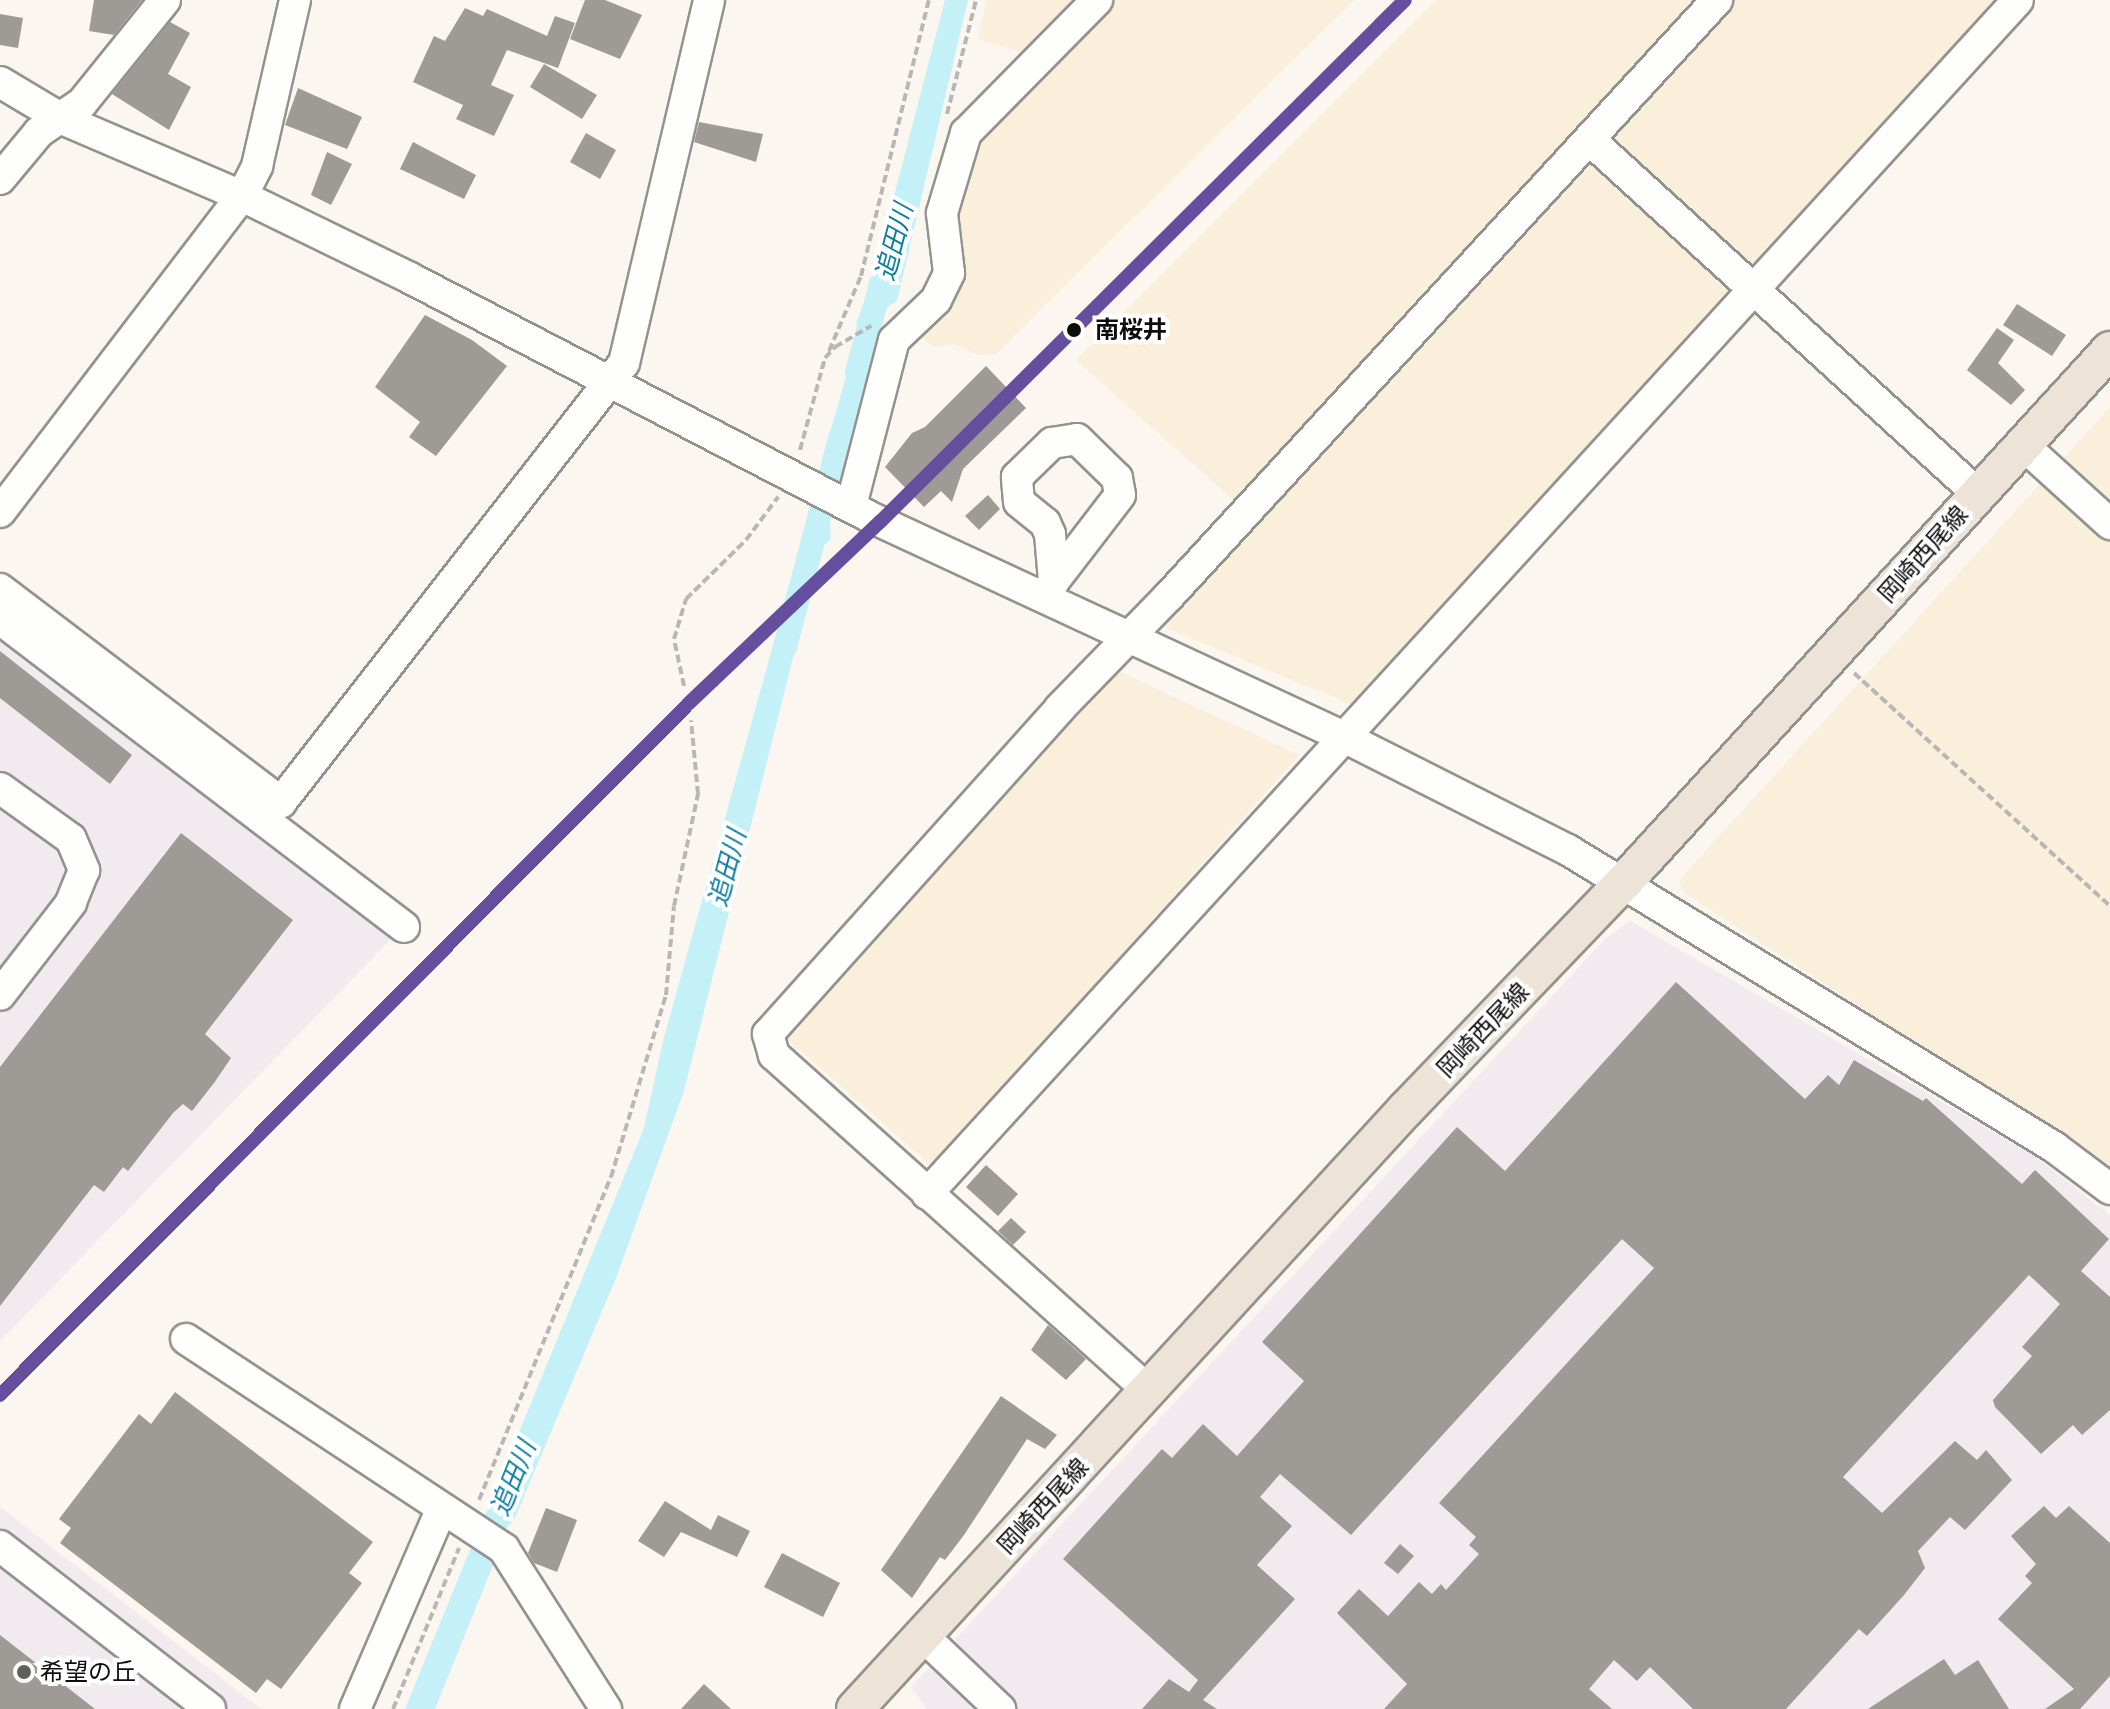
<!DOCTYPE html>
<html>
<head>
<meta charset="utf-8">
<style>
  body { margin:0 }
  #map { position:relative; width:2110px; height:1709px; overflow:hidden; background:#fbf6f0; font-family:"PT Serif","Noto Sans JP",serif }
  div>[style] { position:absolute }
  .industrial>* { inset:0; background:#f1eaee }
  .farmland>* { inset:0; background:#f9efdb }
  .water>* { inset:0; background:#c4f0f8 }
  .canal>* { height:24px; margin:-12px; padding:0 12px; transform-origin:12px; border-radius:12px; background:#c4f0f8 }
  .building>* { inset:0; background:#9e9a96 }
  .path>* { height:4px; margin-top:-2px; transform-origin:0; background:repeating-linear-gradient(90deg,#b8b7b6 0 8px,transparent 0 12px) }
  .roads { filter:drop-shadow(2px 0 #94928f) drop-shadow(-2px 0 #94928f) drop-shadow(0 2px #94928f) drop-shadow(0 -2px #94928f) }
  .minor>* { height:30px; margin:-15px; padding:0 15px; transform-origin:15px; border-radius:15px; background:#fefefd }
  .major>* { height:36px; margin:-18px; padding:0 18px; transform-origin:18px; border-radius:18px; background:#ede3d7 }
  .rail-1>* { height:14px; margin:-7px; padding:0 7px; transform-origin:7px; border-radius:7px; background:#654e9e }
  .dots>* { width:22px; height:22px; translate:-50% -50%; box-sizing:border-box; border:4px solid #fff; border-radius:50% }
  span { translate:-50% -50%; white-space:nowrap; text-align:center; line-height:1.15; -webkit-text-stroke:8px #fff; paint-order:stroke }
  .stop-label { font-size:24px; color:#0d0d0d; font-weight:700 }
  .left { translate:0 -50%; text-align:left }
  .street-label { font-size:24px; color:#0d0d0d }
  .poi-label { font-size:24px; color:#0d0d0d }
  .water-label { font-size:26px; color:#0c7ea0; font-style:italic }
</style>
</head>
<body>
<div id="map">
  <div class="industrial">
    <div style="clip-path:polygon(0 634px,395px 935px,0 1341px)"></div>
    <div style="clip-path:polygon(1630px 921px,2033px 1155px,2110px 1215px,2110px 1709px,927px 1709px,911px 1687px,1606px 938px)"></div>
    <div style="clip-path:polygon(0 1507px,261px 1709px,0 1709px)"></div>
  </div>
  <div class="farmland">
    <div style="clip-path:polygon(986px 0,1081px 0,1026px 53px,978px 40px)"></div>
    <div style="clip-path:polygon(1108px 0,1354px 0,996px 354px,977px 355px,954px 344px,933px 347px,919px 336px,973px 136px)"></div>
    <div style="clip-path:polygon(1436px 0,1707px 0,1239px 505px,1076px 360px)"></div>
    <div style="clip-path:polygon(1727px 0,2000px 0,1756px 275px,1607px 141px)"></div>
    <div style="clip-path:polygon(1596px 160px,1736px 290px,1355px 706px,1157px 624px,1581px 163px)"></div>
    <div style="clip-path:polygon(2110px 407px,2110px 1173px,2055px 1132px,1684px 893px,1679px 880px)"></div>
    <div style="clip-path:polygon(1118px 671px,1299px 755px,933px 1167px,787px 1039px)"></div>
  </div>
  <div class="water">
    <div style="clip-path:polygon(945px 0,968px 0,897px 301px,855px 326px,870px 288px)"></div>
    <div style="clip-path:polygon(881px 334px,844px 472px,822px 460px,854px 349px)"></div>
    <div style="clip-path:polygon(811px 517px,830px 522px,831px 539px,800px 568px)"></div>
    <div style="clip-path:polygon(807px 602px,684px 1091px,616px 1278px,514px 1520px,498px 1537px,481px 1525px,644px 1128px,663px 1041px,777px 631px)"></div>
    <div style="clip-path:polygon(474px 1540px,497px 1555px,435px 1709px,405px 1709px)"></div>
  </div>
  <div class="canal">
    <div style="left:857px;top:372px;width:91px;rotate:-74.7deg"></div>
    <div style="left:785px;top:647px;width:219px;rotate:-75.2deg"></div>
  </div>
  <div class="building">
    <div style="clip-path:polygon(94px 0,142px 0,114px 35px,89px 31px)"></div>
    <div style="clip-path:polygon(585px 0,605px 0,642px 15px,620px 59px,570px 39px)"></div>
    <div style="clip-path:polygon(465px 8px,483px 16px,487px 9px,547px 36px,555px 16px,575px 23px,558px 68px,507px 50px,491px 85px,514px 95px,494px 136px,456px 119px,463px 105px,413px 82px,434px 36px,445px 41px)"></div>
    <div style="clip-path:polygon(0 14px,23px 18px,18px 48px,0 45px)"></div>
    <div style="clip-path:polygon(170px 22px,190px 33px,168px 74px,191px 87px,169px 130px,112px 94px)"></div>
    <div style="clip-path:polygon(544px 64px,597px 95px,582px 119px,530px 87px)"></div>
    <div style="clip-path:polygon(298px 88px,362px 117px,347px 149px,285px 125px)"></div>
    <div style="clip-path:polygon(699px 122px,763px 134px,756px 162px,694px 142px)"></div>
    <div style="clip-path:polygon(586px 133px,616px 150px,600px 179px,570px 162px)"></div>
    <div style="clip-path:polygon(413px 142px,476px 175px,464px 199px,400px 169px)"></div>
    <div style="clip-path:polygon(327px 152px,352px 164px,331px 205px,311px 195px)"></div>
    <div style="clip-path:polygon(2017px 304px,2066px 335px,2052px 356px,2003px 325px)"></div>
    <div style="clip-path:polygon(425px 315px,472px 340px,507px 366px,436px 456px,409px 437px,420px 422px,375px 387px)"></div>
    <div style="clip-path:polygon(1997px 328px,2014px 340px,1998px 363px,2025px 390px,2011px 405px,1967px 370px)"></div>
    <div style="clip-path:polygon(986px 366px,1026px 408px,963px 469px,952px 502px,941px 491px,924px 507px,885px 467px,912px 433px,925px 427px)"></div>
    <div style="clip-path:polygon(988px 495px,1000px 509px,979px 530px,965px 516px)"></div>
    <div style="clip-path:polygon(0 651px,132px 755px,110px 784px,0 698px)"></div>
    <div style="clip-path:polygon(181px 833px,293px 920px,205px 1034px,231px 1058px,214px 1083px,192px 1111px,183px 1104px,173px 1113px,128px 1171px,123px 1167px,104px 1192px,94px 1185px,0 1306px,0 1067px)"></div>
    <div style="clip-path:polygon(1676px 982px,1805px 1099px,1828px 1075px,1839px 1085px,1854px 1060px,1923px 1101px,1926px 1098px,2022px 1184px,2035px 1170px,2109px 1239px,2081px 1271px,2110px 1297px,2110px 1410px,2082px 1435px,2073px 1425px,2041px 1454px,1995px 1407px,1993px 1400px,2032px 1356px,2022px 1347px,2060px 1304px,2029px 1275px,1843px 1477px,1882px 1513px,1955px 1441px,1977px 1460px,1986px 1450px,2012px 1480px,1965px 1530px,1950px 1517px,1918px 1551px,1925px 1568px,1904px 1595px,1867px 1636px,1859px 1629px,1786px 1709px,1693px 1709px,1650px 1667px,1637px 1681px,1614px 1660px,1589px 1689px,1612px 1709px,1384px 1709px,1407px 1684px,1337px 1613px,1359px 1589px,1388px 1616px,1419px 1582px,1432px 1594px,1441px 1584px,1446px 1590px,1479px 1554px,1469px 1545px,1476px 1537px,1439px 1503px,1654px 1268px,1622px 1239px,1351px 1535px,1280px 1474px,1260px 1497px,1292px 1526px,1257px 1565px,1295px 1599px,1203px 1700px,1217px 1709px,1142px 1709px,1169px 1679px,1189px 1692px,1198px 1680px,1063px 1559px,1162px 1449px,1172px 1458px,1203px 1424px,1237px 1456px,1253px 1438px,1304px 1381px,1262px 1342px,1457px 1127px,1505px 1171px)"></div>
    <div style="clip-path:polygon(986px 1165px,1018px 1194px,998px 1216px,966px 1187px)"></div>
    <div style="clip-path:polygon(1011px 1218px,1026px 1232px,1013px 1245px,998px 1231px)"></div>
    <div style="clip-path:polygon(1048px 1325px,1086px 1359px,1066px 1380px,1031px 1350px)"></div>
    <div style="clip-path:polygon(175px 1392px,373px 1542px,349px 1573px,362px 1583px,281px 1689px,267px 1679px,256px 1693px,60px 1543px,71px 1528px,59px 1519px,139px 1414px,151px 1424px)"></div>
    <div style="clip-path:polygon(1001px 1396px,1057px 1435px,1045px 1449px,1027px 1439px,964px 1535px,945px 1560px,940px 1557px,912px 1598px,881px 1570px)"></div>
    <div style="clip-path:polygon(665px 1501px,711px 1530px,718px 1515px,750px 1531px,737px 1557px,681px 1532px,664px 1557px,638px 1541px)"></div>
    <div style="clip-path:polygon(2044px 1506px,2056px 1518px,2069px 1506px,2110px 1543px,2110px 1676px,2080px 1709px,2045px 1709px,2074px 1689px,1998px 1619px,2032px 1583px,2025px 1576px,2036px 1564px,2011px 1536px)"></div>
    <div style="clip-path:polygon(546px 1508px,577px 1520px,557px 1572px,534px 1563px,528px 1553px)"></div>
    <div style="clip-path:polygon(1400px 1544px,1414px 1556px,1398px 1574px,1384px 1563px)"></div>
    <div style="clip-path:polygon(782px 1553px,840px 1583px,823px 1617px,764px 1587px)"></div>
    <div style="clip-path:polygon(0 1635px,95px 1709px,0 1709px)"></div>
    <div style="clip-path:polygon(1944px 1659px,1955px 1675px,1978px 1660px,2009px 1709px,1868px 1709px)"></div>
    <div style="clip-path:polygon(704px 1684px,731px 1709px,681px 1709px)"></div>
  </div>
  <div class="path">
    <div style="left:947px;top:114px;width:118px;rotate:-75.7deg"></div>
    <div style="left:829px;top:351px;width:82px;rotate:-66.9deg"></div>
    <div style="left:861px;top:276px;width:284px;rotate:-76.2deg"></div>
    <div style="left:800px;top:450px;width:95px;rotate:-74.8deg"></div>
    <div style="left:825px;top:358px;width:15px;rotate:-48deg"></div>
    <div style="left:835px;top:347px;width:42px;rotate:-30.3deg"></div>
    <div style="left:1854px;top:673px;width:346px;rotate:42.3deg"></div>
    <div style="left:684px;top:686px;width:48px;rotate:-102deg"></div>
    <div style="left:674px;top:639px;width:42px;rotate:-73.3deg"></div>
    <div style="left:686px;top:599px;width:84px;rotate:-44.5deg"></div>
    <div style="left:746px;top:540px;width:54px;rotate:-53.3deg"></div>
    <div style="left:479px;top:1500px;width:349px;rotate:-67.8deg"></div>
    <div style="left:611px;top:1177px;width:190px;rotate:-73.2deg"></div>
    <div style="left:666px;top:995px;width:89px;rotate:-84.9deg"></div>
    <div style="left:674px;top:906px;width:115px;rotate:-77.9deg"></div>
    <div style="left:698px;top:794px;width:74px;rotate:-95.4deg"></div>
    <div style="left:393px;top:1709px;width:174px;rotate:-67.7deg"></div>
  </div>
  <div class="roads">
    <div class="minor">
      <div style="left:0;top:82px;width:72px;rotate:30.8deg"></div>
      <div style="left:62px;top:119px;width:196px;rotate:23.2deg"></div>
      <div style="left:242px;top:196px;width:187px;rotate:26deg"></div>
      <div style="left:410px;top:278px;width:516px;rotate:27.46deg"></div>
      <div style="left:868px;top:516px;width:525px;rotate:24.9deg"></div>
      <div style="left:1344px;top:737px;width:251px;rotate:26.8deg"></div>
      <div style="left:1568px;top:850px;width:570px;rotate:31.43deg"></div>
      <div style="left:2054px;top:1147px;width:70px;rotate:36.9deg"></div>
      <div style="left:1590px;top:140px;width:525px;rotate:42.38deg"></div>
      <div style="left:0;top:179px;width:61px;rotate:-50.3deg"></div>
      <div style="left:39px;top:132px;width:52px;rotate:-34deg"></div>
      <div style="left:82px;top:103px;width:132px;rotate:-51.1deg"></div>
      <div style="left:2023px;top:445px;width:118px;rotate:42.2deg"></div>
      <div style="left:851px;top:506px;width:171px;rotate:-75.5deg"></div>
      <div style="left:894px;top:340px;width:58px;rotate:-43.6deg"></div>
      <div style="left:936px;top:300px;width:30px;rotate:-64deg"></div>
      <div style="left:949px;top:273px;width:60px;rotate:-96.7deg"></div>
      <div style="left:942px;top:213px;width:84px;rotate:-73.3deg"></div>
      <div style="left:966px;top:133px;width:187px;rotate:-45.4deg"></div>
      <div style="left:0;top:512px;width:398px;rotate:-52.6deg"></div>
      <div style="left:242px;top:196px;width:34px;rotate:-63deg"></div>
      <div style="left:257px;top:166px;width:170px;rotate:-77.1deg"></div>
      <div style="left:0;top:589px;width:353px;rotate:37.2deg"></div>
      <div style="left:281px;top:802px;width:557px;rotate:-52deg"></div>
      <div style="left:624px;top:363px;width:373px;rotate:-76.8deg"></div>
      <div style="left:1045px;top:597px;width:18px;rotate:-61deg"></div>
      <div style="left:1054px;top:581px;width:47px;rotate:-94.9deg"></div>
      <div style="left:1050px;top:534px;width:12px;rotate:-114deg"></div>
      <div style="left:1045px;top:523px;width:33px;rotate:-141deg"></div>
      <div style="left:1019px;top:502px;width:25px;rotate:-95deg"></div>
      <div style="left:1017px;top:477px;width:49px;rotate:-44.2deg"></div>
      <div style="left:1052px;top:443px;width:25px;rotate:-9deg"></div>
      <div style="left:1077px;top:439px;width:56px;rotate:44.3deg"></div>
      <div style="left:1117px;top:478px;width:17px;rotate:80deg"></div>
      <div style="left:1120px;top:495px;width:108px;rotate:127.5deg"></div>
      <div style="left:0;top:619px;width:508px;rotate:37.32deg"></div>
      <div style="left:0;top:788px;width:87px;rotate:35.7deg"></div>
      <div style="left:71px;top:839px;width:34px;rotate:67deg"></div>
      <div style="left:84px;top:870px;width:35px;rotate:112deg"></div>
      <div style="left:71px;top:903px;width:116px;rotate:127.7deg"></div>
      <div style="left:927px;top:1194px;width:1617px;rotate:-47.58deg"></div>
      <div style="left:186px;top:1339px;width:381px;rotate:33.4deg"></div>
      <div style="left:504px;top:1549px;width:190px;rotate:57.5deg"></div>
      <div style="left:1149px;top:1391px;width:504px;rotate:-138.14deg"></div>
      <div style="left:774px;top:1055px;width:22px;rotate:-106deg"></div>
      <div style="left:768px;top:1034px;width:438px;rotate:-48.1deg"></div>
      <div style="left:1060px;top:708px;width:156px;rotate:-45.8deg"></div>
      <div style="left:1169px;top:596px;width:810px;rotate:-47.4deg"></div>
      <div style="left:0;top:1546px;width:266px;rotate:37.8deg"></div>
      <div style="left:922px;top:1635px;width:108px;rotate:43.5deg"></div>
      <div style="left:355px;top:1709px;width:217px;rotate:-66.6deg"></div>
    </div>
    <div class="major">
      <div style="left:855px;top:1709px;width:815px;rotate:-47.44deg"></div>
      <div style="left:1406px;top:1109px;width:313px;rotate:-46.2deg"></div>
      <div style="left:1623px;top:883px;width:722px;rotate:-47.58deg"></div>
    </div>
  </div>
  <div class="rail-1">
    <div style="left:0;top:1395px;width:977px;rotate:-45.12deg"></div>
    <div style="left:689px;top:703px;width:263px;rotate:-43.5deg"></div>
    <div style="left:880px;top:522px;width:740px;rotate:-44.84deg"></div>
  </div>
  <div class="dots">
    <div style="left:1074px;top:330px;background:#0d0d0d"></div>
    <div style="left:24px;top:1672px;background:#605f5c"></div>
  </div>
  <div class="stop-label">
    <span class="left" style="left:1095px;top:330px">南桜井</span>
  </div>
  <div class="street-label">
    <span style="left:1923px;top:554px;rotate:-48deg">岡崎西尾線</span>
    <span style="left:1483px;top:1030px;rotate:-46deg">岡崎西尾線</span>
    <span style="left:1043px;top:1506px;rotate:-47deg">岡崎西尾線</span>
  </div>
  <div class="poi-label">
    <span class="left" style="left:40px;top:1672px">希望の丘</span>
  </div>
  <div class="water-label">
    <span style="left:894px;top:242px;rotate:-75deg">追田川</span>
    <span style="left:727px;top:868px;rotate:-75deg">追田川</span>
    <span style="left:513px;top:1478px;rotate:-68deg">追田川</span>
  </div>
</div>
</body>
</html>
